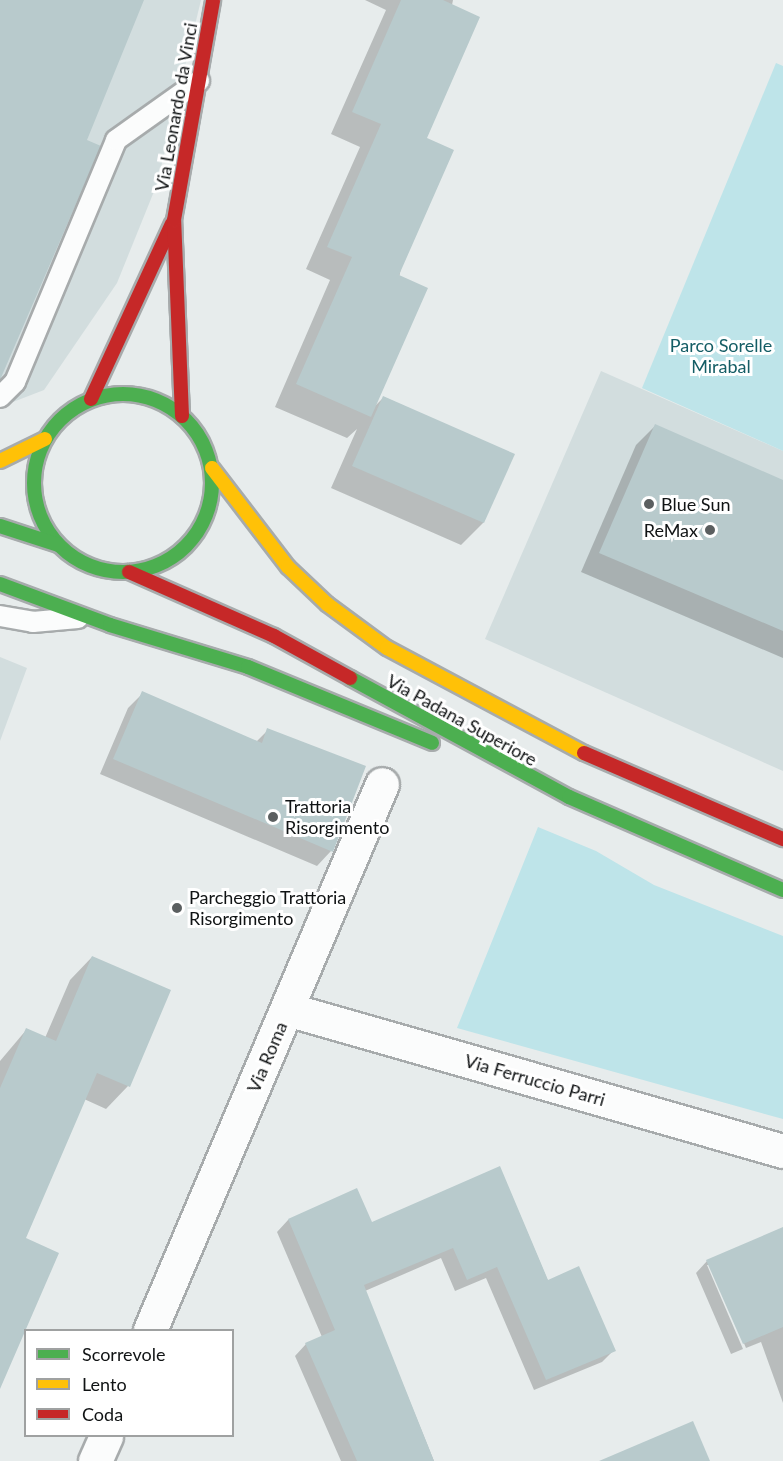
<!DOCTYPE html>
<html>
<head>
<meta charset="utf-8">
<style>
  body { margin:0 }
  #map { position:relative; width:783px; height:1461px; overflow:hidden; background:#e7ecec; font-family:Lato,sans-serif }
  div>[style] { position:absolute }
  .built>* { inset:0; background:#d2ddde }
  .green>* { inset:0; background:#bee4e9 }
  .shadow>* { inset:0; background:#0003 }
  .building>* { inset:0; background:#b8cacc }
  .roads { filter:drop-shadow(2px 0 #a7abac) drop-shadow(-2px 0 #a7abac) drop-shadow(0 2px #a7abac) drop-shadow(0 -2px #a7abac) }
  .lane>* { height:20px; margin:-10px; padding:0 10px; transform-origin:10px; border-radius:10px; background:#fbfcfc }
  .street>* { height:33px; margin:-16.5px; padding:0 16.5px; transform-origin:16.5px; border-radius:16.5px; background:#fbfcfc }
  .fast>* { height:14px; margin:-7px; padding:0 7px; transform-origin:7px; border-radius:7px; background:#4caf50 }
  .fast>.ring { margin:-7px; padding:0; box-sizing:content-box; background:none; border:14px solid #4caf50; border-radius:50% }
  .slow>* { height:14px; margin:-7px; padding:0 7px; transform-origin:7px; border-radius:7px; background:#ffc107 }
  .jam>* { height:14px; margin:-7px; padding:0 7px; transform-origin:7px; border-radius:7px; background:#c62828 }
  .dots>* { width:16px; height:16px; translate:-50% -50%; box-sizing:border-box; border:3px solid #fff; border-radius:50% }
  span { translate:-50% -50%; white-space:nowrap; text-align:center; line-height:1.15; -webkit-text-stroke:6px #fff; paint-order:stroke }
  .street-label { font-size:18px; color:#101314 }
  .park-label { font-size:18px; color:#145d65 }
  .poi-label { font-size:18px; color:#101314 }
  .left { translate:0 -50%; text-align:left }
  .right { translate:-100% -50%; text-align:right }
  .legend { position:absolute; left:24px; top:1329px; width:210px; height:108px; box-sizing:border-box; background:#fff; border:2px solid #9fa1a1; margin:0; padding:8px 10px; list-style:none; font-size:18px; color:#101314 }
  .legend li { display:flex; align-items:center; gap:12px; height:30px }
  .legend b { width:30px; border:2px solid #9fa1a1 }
</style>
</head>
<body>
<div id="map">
  <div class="built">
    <div style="clip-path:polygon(0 0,201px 0,157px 184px,117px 283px,44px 390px,0 407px)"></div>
    <div style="clip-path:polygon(601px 371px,783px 451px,783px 771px,485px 639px)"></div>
    <div style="clip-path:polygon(0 657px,27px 668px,0 741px)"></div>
  </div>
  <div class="green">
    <div style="clip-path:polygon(776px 63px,783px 66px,783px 451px,642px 388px)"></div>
    <div style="clip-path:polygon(538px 827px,596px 851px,654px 885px,783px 936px,783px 1119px,457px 1028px)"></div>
  </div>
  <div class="shadow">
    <div style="clip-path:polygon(365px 0,453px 0,374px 407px,384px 397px,513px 455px,483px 523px,461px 545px,331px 488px,357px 429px,347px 438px,275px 407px,330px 280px,306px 269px,360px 147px,331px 134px,386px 10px)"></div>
    <div style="clip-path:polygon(655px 426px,783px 481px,783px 658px,581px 572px,636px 445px)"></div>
    <div style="clip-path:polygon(143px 693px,256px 742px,268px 730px,331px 851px,317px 866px,100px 774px,128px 708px)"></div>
    <div style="clip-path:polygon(92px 957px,169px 991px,128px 1086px,106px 1109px,84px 1099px,24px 1239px,0 1364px,0 1061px,27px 1029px,45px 1038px,70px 980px)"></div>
    <div style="clip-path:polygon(500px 1168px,548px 1281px,614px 1350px,602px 1362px,534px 1390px,486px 1278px,455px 1291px,441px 1258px,365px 1291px,434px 1461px,341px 1461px,295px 1356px,306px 1344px,322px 1337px,277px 1232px,288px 1220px,371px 1224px)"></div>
    <div style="clip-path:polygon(783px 1250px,783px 1403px,761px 1342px,746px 1348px,710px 1265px,707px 1265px,743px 1349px,731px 1354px,696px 1273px,707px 1261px)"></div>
  </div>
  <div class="building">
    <div style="clip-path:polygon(0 0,144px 0,87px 140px,101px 146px,0 380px)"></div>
    <div style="clip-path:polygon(401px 0,443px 0,480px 17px,427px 138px,454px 150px,399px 275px,428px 288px,371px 417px,296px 384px,352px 257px,327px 247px,381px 124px,352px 112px)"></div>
    <div style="clip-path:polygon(383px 396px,515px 454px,484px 523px,352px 466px)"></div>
    <div style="clip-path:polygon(655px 424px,783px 480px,783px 631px,599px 553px)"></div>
    <div style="clip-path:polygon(142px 691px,262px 743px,267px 728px,366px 766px,333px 852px,113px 759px)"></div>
    <div style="clip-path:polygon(92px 956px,171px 990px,130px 1087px,97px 1073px,26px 1238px,59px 1253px,0 1389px,0 1088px,26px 1028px,56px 1041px)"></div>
    <div style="clip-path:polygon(500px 1166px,548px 1280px,579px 1266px,616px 1351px,546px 1380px,497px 1267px,467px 1280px,453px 1248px,364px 1285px,434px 1461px,357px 1461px,305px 1343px,335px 1330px,288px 1219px,357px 1188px,372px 1222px)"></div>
    <div style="clip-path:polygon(783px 1227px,783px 1327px,743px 1344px,706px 1260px)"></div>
    <div style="clip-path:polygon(693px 1421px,710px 1461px,599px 1461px)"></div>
  </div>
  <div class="roads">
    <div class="lane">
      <div style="left:0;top:397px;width:21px;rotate:-45deg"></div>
      <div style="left:15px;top:382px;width:262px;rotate:-67.3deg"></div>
      <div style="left:116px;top:140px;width:102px;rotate:-35.4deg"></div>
      <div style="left:0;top:616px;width:34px;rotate:10deg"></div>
      <div style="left:33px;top:622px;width:45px;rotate:-5.1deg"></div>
    </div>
    <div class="street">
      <div style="left:287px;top:1009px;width:516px;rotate:15.98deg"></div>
      <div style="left:150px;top:1330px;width:593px;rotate:-66.98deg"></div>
      <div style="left:95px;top:1461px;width:27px;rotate:-66deg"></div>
    </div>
    <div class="fast">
      <div class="ring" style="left:34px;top:394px;width:164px;height:164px"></div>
      <div style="left:0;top:526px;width:61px;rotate:18.1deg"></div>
      <div style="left:0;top:584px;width:117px;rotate:20.4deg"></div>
      <div style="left:110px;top:625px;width:144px;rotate:16.9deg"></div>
      <div style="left:248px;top:667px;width:199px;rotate:22.4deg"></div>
      <div style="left:350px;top:678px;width:249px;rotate:28.5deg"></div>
      <div style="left:569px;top:797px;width:233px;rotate:23.5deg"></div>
    </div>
    <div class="slow">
      <div style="left:0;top:461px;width:50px;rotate:-26.1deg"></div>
      <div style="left:212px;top:468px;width:125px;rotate:52.5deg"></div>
      <div style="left:288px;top:567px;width:54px;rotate:43.5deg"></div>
      <div style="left:327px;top:604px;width:74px;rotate:36.3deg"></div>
      <div style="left:387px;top:648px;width:223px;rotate:28.1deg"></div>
    </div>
    <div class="jam">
      <div style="left:91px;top:399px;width:193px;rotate:-65.2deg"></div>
      <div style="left:182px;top:416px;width:196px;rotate:-92.3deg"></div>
      <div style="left:174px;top:220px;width:223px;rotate:-79.9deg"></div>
      <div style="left:129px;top:572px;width:158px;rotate:23.8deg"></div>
      <div style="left:274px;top:636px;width:87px;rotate:28.9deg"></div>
      <div style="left:584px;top:753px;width:217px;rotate:23.4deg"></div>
    </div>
  </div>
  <div class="dots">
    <div style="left:649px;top:504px;background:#5b5f60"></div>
    <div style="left:710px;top:530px;background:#5b5f60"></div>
    <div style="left:273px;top:817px;background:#5b5f60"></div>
    <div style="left:177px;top:908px;background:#5b5f60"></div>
  </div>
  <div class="street-label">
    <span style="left:176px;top:107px;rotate:-80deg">Via Leonardo da Vinci</span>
    <span style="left:462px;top:720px;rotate:29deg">Via Padana Superiore</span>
    <span style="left:267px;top:1057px;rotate:-67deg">Via Roma</span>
    <span style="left:535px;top:1080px;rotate:16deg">Via Ferruccio Parri</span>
  </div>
  <div class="park-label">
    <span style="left:721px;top:356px">Parco Sorelle<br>Mirabal</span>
  </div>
  <div class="poi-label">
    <span class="left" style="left:661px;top:504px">Blue Sun</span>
    <span class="right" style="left:698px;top:530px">ReMax</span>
    <span class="left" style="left:285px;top:817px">Trattoria<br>Risorgimento</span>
    <span class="left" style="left:189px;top:908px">Parcheggio Trattoria<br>Risorgimento</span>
  </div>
  <ul class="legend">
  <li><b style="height:8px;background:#4caf50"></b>Scorrevole</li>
  <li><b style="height:8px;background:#ffc107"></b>Lento</li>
  <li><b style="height:8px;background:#c62828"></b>Coda</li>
  </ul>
</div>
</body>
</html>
